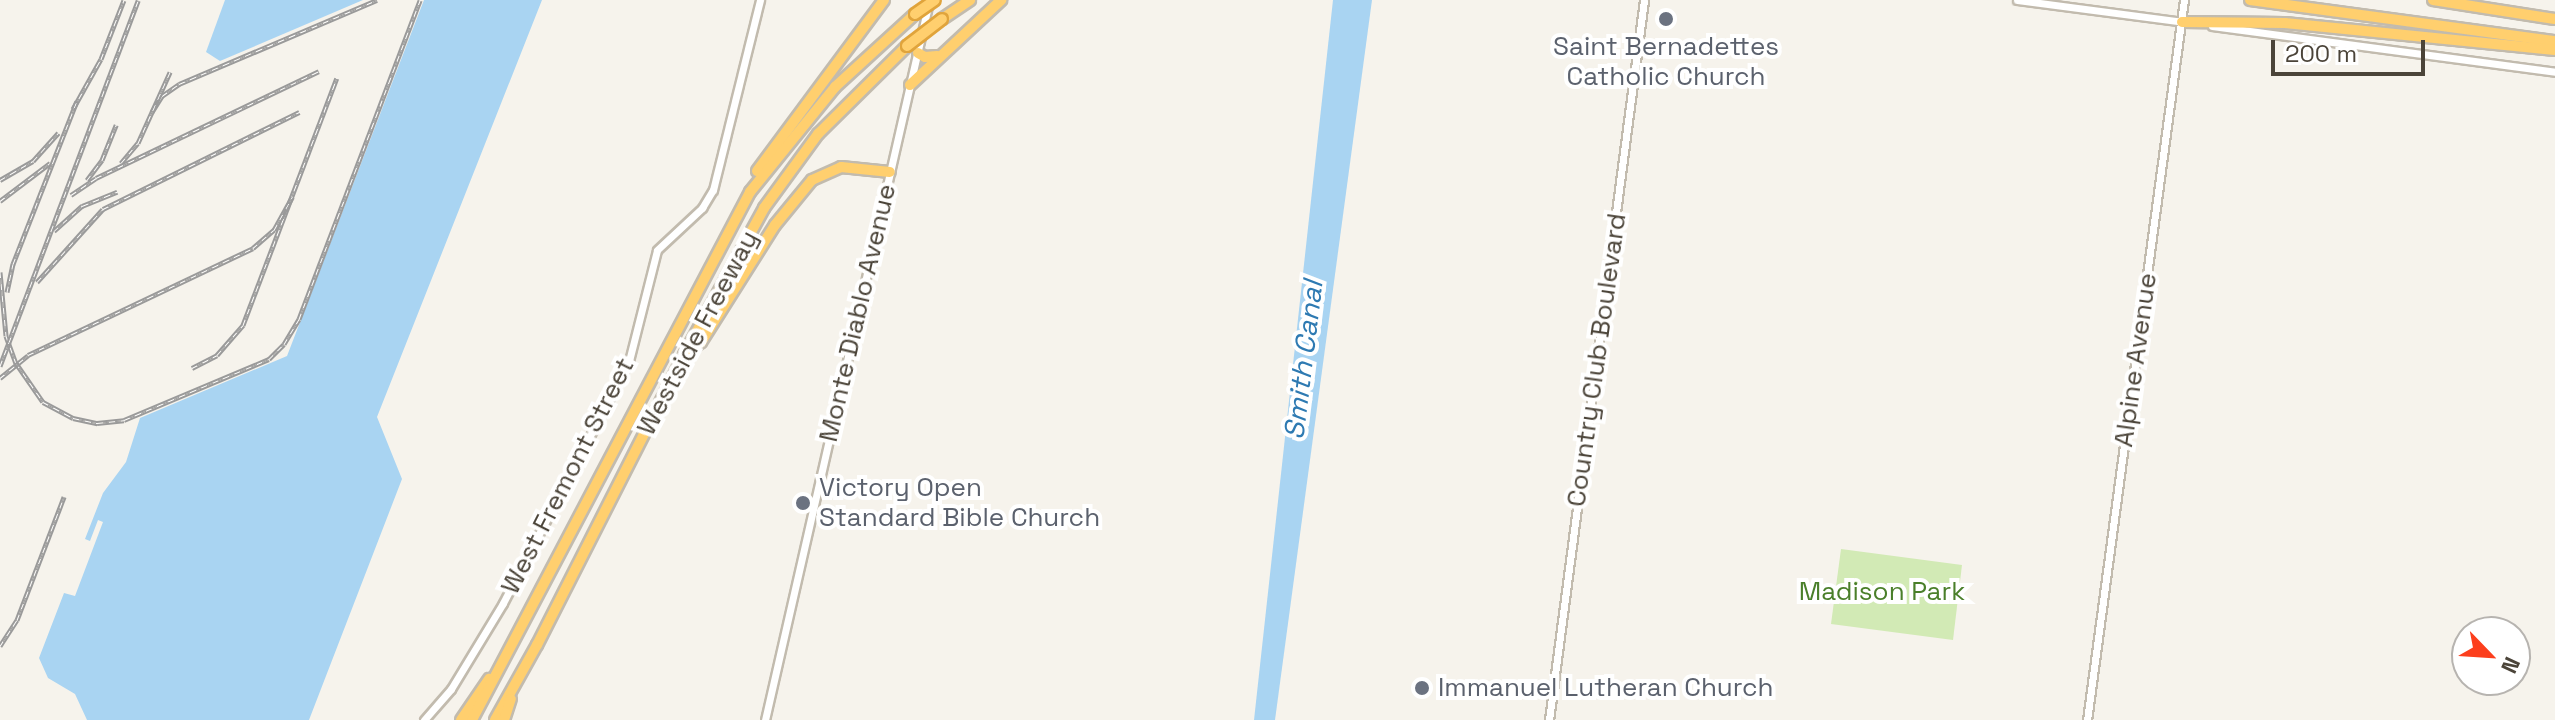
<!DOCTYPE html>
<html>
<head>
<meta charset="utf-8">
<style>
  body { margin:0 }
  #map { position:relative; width:2555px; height:720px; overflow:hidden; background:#f6f3ec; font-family:"Space Grotesk",sans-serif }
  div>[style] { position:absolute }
  .green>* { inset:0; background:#d2eab5 }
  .water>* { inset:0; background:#a9d4f2 }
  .roads { filter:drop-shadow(2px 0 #c2bbae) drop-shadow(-2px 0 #c2bbae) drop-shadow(0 2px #c2bbae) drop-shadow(0 -2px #c2bbae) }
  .minor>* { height:7px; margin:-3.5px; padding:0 3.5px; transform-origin:3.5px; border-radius:3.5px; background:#fff }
  .highway>* { height:10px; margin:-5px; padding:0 5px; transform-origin:5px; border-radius:5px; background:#ffcf6e }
  .rail>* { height:5px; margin-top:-2.5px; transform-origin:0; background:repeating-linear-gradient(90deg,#fff 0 6px,#9a9a9a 0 12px); box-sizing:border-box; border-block:2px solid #9a9a9a }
  .bridges { filter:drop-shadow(2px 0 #e0a43c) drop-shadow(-2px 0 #e0a43c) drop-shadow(0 2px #e0a43c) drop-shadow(0 -2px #e0a43c) }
  .highway-bridge>* { height:10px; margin:-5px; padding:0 5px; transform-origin:5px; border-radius:5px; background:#ffcf6e }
  .dots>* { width:22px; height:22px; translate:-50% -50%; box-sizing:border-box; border:4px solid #fff; border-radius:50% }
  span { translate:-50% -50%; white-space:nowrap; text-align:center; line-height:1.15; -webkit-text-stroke:8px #fff; paint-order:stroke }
  .worship-label { font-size:26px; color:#5b616d }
  .left { translate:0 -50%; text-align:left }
  .street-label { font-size:26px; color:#4b4439 }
  .park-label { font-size:26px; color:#4a7f2a }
  .water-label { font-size:28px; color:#2e7ab2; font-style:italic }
  .north { position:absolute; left:2451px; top:616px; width:80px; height:80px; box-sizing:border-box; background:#fff; border:2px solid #b7b4b0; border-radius:50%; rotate:115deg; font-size:22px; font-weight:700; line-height:32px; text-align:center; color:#4b4439 }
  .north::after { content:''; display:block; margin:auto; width:28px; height:36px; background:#fc3f1d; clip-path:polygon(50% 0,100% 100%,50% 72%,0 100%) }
  .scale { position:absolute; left:2271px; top:40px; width:154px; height:36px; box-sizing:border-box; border:4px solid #4b4439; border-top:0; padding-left:10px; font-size:24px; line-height:28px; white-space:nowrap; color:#4b4439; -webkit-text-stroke:6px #fff; paint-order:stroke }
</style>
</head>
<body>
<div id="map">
  <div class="green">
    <div style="clip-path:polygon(1841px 549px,1962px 565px,1953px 640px,1831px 624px)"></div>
  </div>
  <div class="water">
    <div style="clip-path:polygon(225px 0,363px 0,220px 61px,206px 52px)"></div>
    <div style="clip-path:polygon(424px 0,542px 0,377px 417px,402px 479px,309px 720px,87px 720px,75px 694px,48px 678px,39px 658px,64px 593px,75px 596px,103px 522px,98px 520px,90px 541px,85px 539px,103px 493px,126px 462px,140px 418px,287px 356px)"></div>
    <div style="clip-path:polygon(1333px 0,1372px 0,1275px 720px,1254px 720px)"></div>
  </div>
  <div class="roads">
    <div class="minor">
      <div style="left:2017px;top:0;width:168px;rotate:7.5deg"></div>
      <div style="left:2212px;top:26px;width:346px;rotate:7.6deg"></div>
      <div style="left:424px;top:720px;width:41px;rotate:-48.9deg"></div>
      <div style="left:451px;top:689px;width:100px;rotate:-58.8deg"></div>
      <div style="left:503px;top:603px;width:273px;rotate:-62.5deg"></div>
      <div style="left:629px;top:361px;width:114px;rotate:-75.8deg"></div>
      <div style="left:657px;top:250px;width:62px;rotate:-43deg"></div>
      <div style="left:702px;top:208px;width:21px;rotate:-59deg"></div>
      <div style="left:713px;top:190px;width:196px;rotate:-76.1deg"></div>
      <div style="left:765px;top:720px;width:732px;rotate:-77.14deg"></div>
      <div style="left:1549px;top:720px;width:726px;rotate:-82.48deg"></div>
      <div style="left:2087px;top:720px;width:727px;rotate:-82.33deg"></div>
    </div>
    <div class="highway">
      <div style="left:2250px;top:0;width:308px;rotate:7.7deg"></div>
      <div style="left:2433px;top:0;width:123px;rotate:8.9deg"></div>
      <div style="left:942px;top:19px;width:34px;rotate:-34deg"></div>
      <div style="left:2182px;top:22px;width:103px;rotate:0.6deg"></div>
      <div style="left:2285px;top:23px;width:271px;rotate:5.7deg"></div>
      <div style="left:918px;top:53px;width:8px;rotate:30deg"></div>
      <div style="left:925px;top:57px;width:12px;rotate:-5deg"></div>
      <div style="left:910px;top:85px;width:125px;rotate:-43deg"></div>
      <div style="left:757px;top:171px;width:213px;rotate:-53.4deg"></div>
      <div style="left:689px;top:351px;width:15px;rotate:-37deg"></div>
      <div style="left:701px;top:342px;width:138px;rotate:-57.7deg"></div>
      <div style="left:775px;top:225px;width:58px;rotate:-50.6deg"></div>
      <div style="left:812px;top:180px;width:32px;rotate:-24deg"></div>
      <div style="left:841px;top:167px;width:49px;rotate:5.8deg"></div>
      <div style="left:461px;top:720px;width:50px;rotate:-55.7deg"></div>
      <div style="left:472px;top:720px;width:597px;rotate:-62.23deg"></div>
      <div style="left:750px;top:192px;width:135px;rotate:-51deg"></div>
      <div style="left:835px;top:87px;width:108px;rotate:-42.4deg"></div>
      <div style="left:495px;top:720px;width:86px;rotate:-60.8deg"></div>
      <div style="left:537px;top:645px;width:325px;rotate:-63.1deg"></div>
      <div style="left:684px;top:355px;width:167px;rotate:-61.4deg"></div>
      <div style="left:764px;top:208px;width:92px;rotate:-53.9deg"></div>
      <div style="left:818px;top:134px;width:125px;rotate:-44.7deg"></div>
      <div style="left:504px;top:720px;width:22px;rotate:-72deg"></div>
    </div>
  </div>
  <div class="rail">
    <div style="left:73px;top:109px;width:57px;rotate:-60.8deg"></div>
    <div style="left:101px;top:59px;width:63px;rotate:-68.7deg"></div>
    <div style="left:152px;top:112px;width:19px;rotate:-58deg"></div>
    <div style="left:162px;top:96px;width:21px;rotate:-35deg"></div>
    <div style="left:179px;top:84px;width:215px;rotate:-23deg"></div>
    <div style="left:121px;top:163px;width:26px;rotate:-50deg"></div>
    <div style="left:138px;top:143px;width:78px;rotate:-65.7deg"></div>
    <div style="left:0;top:180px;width:38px;rotate:-30deg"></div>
    <div style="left:33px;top:161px;width:38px;rotate:-48deg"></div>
    <div style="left:87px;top:180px;width:25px;rotate:-53deg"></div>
    <div style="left:102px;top:160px;width:38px;rotate:-68deg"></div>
    <div style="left:71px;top:195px;width:30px;rotate:-34deg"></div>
    <div style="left:96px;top:178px;width:247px;rotate:-25.6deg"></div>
    <div style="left:0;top:201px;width:63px;rotate:-37.2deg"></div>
    <div style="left:54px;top:231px;width:38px;rotate:-42deg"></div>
    <div style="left:82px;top:206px;width:38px;rotate:-22deg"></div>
    <div style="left:0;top:272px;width:64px;rotate:84.6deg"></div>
    <div style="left:6px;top:336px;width:29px;rotate:70deg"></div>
    <div style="left:16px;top:363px;width:47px;rotate:55.3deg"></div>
    <div style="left:43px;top:402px;width:34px;rotate:28deg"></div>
    <div style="left:73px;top:418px;width:25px;rotate:12deg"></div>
    <div style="left:97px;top:423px;width:27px;rotate:-6deg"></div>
    <div style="left:124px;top:420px;width:157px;rotate:-22.8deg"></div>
    <div style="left:269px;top:359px;width:21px;rotate:-45deg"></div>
    <div style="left:284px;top:344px;width:29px;rotate:-59deg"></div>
    <div style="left:299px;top:319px;width:341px;rotate:-69.2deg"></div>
    <div style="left:37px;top:282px;width:98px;rotate:-47.9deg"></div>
    <div style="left:103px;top:209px;width:219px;rotate:-26.3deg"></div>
    <div style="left:7px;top:292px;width:29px;rotate:-78deg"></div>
    <div style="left:13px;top:264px;width:175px;rotate:-68.6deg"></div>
    <div style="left:0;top:366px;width:391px;rotate:-69.3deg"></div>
    <div style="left:192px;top:368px;width:28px;rotate:-27deg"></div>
    <div style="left:217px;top:355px;width:40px;rotate:-49deg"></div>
    <div style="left:243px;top:325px;width:264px;rotate:-69.2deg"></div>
    <div style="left:0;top:378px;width:36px;rotate:-39deg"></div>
    <div style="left:28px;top:355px;width:249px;rotate:-25.4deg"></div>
    <div style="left:253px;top:248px;width:28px;rotate:-41deg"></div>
    <div style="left:274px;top:230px;width:38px;rotate:-61deg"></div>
    <div style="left:0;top:646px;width:31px;rotate:-57deg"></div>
    <div style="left:17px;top:620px;width:132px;rotate:-69.1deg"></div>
  </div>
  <div class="bridges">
    <div class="highway-bridge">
      <div style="left:915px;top:14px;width:24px;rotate:-35deg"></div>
      <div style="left:907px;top:46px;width:44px;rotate:-37.6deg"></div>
    </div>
  </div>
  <div class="dots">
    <div style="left:1666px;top:19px;background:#6b7280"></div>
    <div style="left:803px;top:503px;background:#6b7280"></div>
    <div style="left:1422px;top:688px;background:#6b7280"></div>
  </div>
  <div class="worship-label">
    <span style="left:1666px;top:62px">Saint Bernadettes<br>Catholic Church</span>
    <span class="left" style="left:819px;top:503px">Victory Open<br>Standard Bible Church</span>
    <span class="left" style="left:1438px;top:688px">Immanuel Lutheran Church</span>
  </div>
  <div class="street-label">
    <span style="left:858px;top:313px;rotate:-77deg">Monte Diablo Avenue</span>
    <span style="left:698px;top:333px;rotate:-62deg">Westside Freeway</span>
    <span style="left:1597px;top:360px;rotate:-82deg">Country Club Boulevard</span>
    <span style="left:2136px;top:360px;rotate:-82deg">Alpine Avenue</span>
    <span style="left:568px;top:476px;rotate:-63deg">West Fremont Street</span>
  </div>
  <div class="park-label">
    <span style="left:1882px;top:592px">Madison Park</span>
  </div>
  <div class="water-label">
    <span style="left:1303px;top:360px;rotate:-83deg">Smith Canal</span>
  </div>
  <div class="north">N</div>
  <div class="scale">200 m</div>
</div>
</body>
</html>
